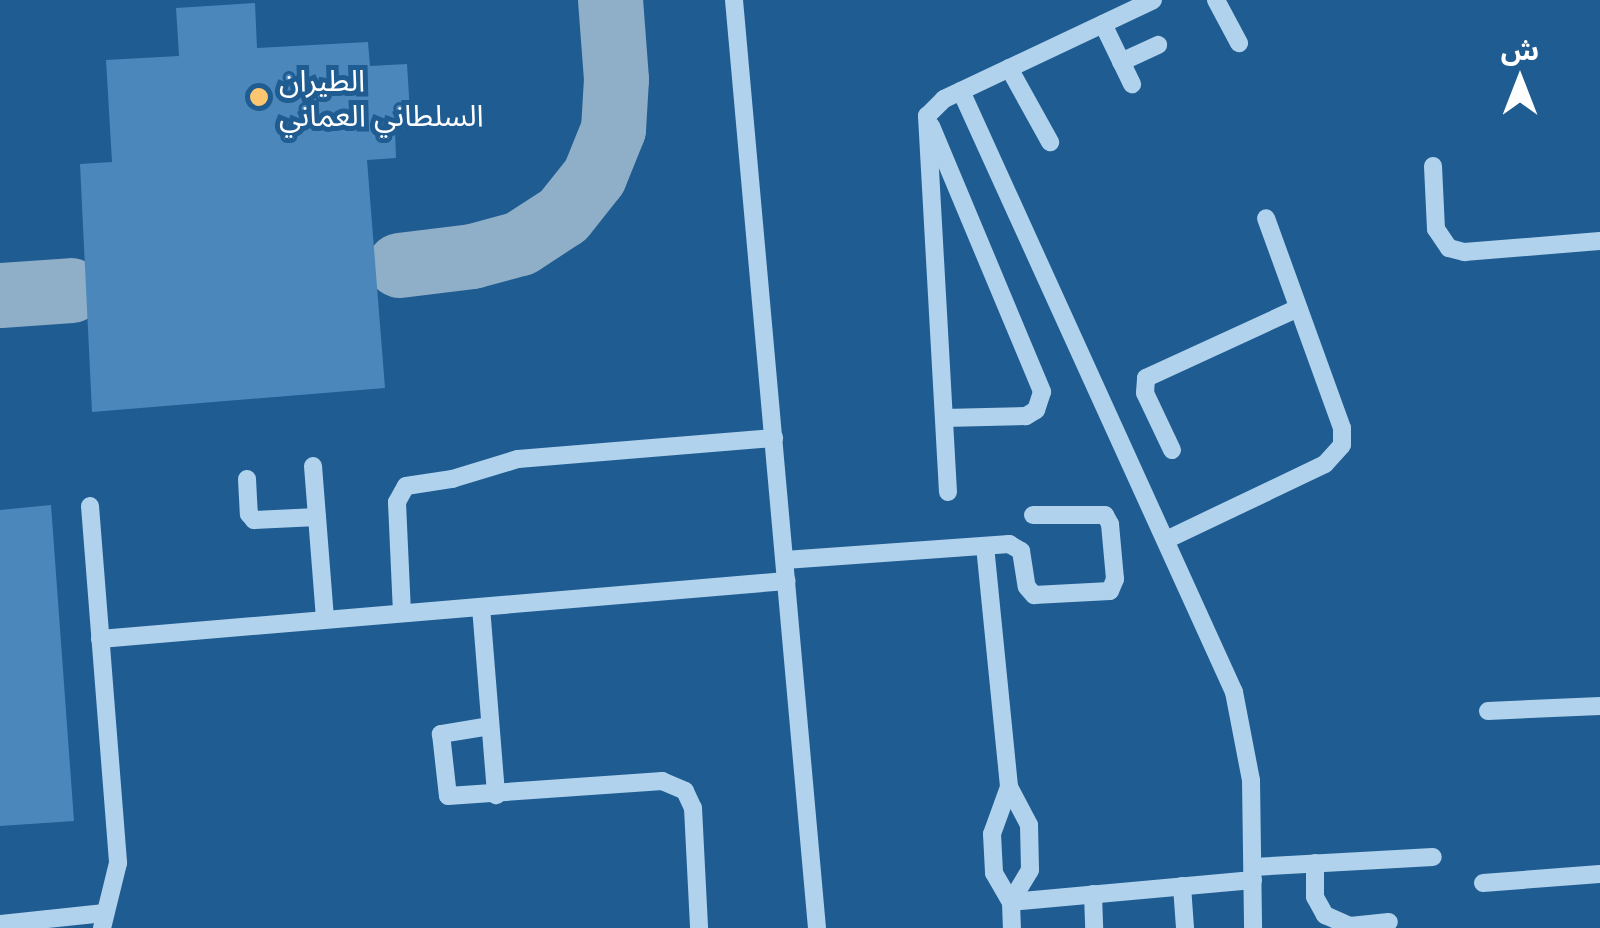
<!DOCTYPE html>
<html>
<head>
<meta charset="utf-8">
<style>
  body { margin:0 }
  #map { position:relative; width:1600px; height:928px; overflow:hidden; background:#1f5c91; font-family:Quicksand,"Noto Sans Arabic",sans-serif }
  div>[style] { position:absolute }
  .taxiway>* { height:65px; margin:-32.5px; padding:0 32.5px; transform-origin:32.5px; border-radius:32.5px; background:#8faec8 }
  .building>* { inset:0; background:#4b87ba }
  .minor>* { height:18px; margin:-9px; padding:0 9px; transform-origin:9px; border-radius:9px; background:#b0d2ed }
  .dots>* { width:28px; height:28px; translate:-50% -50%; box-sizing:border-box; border:5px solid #1f5c91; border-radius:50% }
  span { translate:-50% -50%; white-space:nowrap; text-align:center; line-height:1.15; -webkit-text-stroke:10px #1f5c91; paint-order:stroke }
  .poi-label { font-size:30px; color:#fff }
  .left { translate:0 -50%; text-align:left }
  .north { position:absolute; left:1470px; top:30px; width:100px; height:100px; -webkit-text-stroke:8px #1f5c91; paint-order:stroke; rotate:0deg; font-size:28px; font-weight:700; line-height:40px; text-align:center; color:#fff }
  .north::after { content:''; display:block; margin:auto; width:35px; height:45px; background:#fff; clip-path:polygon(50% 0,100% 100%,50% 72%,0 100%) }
</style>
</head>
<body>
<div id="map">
  <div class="taxiway">
    <div style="left:399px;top:265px;width:74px;rotate:-7deg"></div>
    <div style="left:472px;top:256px;width:50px;rotate:-15.2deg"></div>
    <div style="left:520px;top:243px;width:51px;rotate:-33.1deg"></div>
    <div style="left:563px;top:215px;width:50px;rotate:-51.5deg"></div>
    <div style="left:594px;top:176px;width:51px;rotate:-68deg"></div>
    <div style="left:613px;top:129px;width:50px;rotate:-86.6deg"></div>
    <div style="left:616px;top:79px;width:79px;rotate:-94.3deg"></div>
    <div style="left:0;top:295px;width:71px;rotate:-4deg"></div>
  </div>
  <div class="building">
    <div style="clip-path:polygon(255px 3px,257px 48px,368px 42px,370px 66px,407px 64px,411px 128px,395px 129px,396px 158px,367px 160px,385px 388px,92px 412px,80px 164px,112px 162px,106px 60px,179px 56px,176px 8px)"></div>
    <div style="clip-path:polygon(51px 505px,74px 821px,0 826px,0 510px)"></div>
  </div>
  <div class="minor">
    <div style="left:734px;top:0;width:932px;rotate:84.89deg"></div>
    <div style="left:1216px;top:0;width:49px;rotate:61.9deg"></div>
    <div style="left:1103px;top:24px;width:67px;rotate:64.2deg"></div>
    <div style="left:1121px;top:62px;width:41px;rotate:-24.7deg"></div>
    <div style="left:1009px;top:68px;width:85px;rotate:61deg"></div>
    <div style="left:961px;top:91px;width:660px;rotate:65.57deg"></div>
    <div style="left:1234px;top:692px;width:90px;rotate:79.1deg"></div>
    <div style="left:1251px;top:780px;width:148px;rotate:89.2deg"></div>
    <div style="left:931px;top:126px;width:288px;rotate:67.3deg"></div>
    <div style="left:1042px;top:392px;width:19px;rotate:108deg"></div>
    <div style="left:1036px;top:410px;width:12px;rotate:149deg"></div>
    <div style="left:1026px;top:416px;width:82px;rotate:178.6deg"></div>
    <div style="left:1433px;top:166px;width:63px;rotate:87.3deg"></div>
    <div style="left:1436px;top:229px;width:23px;rotate:56deg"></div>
    <div style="left:1449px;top:248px;width:16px;rotate:15deg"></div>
    <div style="left:1464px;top:252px;width:136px;rotate:-4.6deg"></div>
    <div style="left:1172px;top:450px;width:63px;rotate:-115.3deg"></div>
    <div style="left:1145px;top:393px;width:15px;rotate:-86deg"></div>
    <div style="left:1146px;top:378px;width:167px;rotate:-24.7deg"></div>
    <div style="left:313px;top:466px;width:154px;rotate:85.5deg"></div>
    <div style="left:247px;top:479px;width:35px;rotate:87deg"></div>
    <div style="left:249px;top:514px;width:8px;rotate:50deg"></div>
    <div style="left:254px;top:520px;width:63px;rotate:-2.7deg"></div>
    <div style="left:948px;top:492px;width:377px;rotate:-93.2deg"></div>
    <div style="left:927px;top:116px;width:24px;rotate:-45deg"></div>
    <div style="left:944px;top:99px;width:231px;rotate:-25.3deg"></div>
    <div style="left:90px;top:506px;width:358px;rotate:85.5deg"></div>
    <div style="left:118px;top:863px;width:67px;rotate:103.8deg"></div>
    <div style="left:1166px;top:540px;width:176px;rotate:-25.5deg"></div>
    <div style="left:1325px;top:464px;width:25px;rotate:-48deg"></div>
    <div style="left:1342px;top:445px;width:17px;rotate:-90deg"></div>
    <div style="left:1342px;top:428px;width:223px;rotate:-109.9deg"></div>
    <div style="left:985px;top:546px;width:242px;rotate:84.3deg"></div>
    <div style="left:1009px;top:787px;width:43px;rotate:62.2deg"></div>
    <div style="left:1029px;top:825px;width:45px;rotate:88.7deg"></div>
    <div style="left:1030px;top:870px;width:37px;rotate:121deg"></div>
    <div style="left:785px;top:560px;width:225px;rotate:-4.1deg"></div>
    <div style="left:1009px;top:544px;width:14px;rotate:30deg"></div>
    <div style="left:1021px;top:551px;width:36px;rotate:81deg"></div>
    <div style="left:1027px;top:587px;width:11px;rotate:49deg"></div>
    <div style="left:1034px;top:595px;width:76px;rotate:-3deg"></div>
    <div style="left:1110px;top:591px;width:13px;rotate:-67deg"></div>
    <div style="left:1115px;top:579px;width:55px;rotate:-95.2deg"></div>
    <div style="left:1110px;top:524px;width:10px;rotate:-119deg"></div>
    <div style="left:1105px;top:515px;width:72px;rotate:180deg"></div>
    <div style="left:481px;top:607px;width:189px;rotate:85.4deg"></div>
    <div style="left:402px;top:613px;width:111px;rotate:-92.6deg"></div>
    <div style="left:397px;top:502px;width:18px;rotate:-61deg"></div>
    <div style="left:406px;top:486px;width:47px;rotate:-8.7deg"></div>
    <div style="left:452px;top:479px;width:69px;rotate:-16.9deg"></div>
    <div style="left:518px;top:459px;width:257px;rotate:-4.7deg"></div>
    <div style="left:100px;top:639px;width:689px;rotate:-4.83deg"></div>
    <div style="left:1488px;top:711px;width:112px;rotate:-2.6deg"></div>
    <div style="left:490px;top:726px;width:50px;rotate:170.7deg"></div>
    <div style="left:441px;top:734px;width:62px;rotate:83.6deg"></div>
    <div style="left:448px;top:796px;width:215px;rotate:-4deg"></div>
    <div style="left:662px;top:781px;width:25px;rotate:23deg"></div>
    <div style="left:685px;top:791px;width:19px;rotate:65deg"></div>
    <div style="left:693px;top:808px;width:120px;rotate:87.1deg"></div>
    <div style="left:1009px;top:787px;width:50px;rotate:109.9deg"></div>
    <div style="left:992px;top:834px;width:39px;rotate:87deg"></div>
    <div style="left:994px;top:873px;width:34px;rotate:60deg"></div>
    <div style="left:1011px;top:902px;width:26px;rotate:88deg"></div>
    <div style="left:1315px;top:863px;width:34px;rotate:90deg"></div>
    <div style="left:1315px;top:897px;width:21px;rotate:61deg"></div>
    <div style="left:1325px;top:915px;width:27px;rotate:24deg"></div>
    <div style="left:1350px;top:926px;width:39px;rotate:-6deg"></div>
    <div style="left:1253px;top:867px;width:180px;rotate:-3.2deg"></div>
    <div style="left:1483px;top:883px;width:117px;rotate:-4.4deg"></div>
    <div style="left:1182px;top:886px;width:42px;rotate:85.9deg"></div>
    <div style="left:1093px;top:894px;width:34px;rotate:88deg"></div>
    <div style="left:1011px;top:902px;width:243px;rotate:-5.2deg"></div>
    <div style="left:0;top:924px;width:105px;rotate:-6deg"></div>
  </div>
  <div class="dots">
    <div style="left:259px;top:97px;background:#fcc570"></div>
  </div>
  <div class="poi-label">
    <span class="left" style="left:279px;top:97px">الطيران<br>السلطاني العماني</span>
  </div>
  <div class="north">ش</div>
</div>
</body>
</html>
